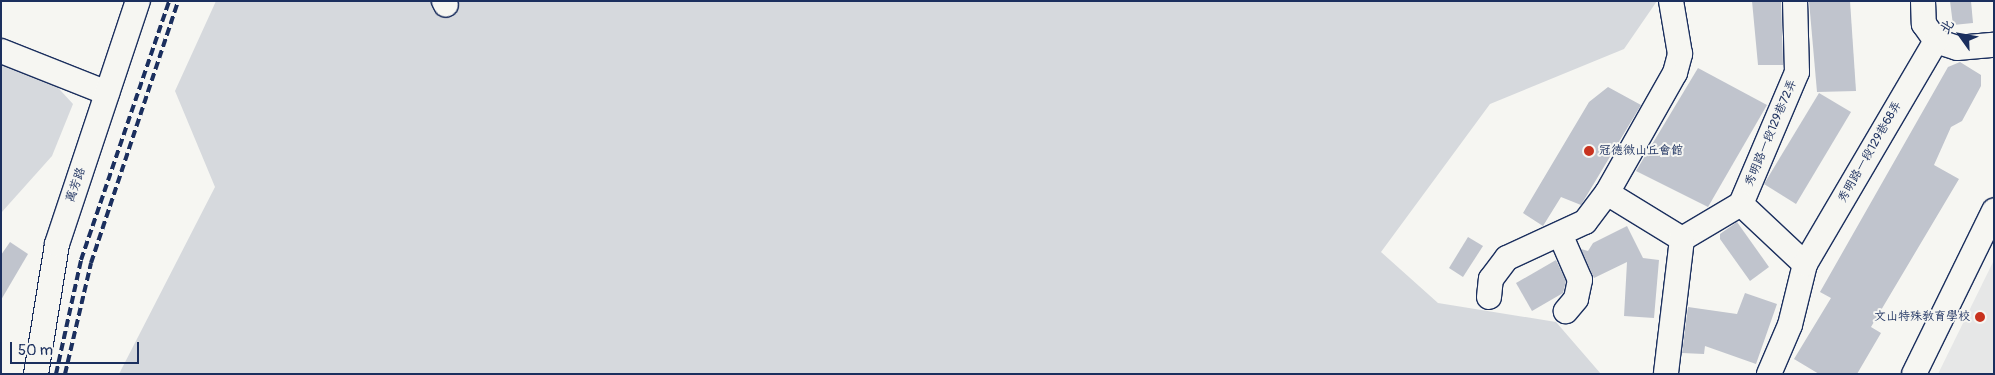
<!DOCTYPE html>
<html>
<head>
<meta charset="utf-8">
<style>
  body { margin:0 }
  #map { position:relative; width:1995px; height:375px; overflow:hidden; background:#f6f6f2; font-family:Pangolin,"LXGW WenKai TC",sans-serif }
  div>[style] { position:absolute }
  .built>* { inset:0; background:#e6e7e7 }
  .green>* { inset:0; background:#d6d9dd }
  .building>* { inset:0; background:#c0c4cd }
  .roads { filter:drop-shadow(1px 0 #1b2f5e) drop-shadow(-1px 0 #1b2f5e) drop-shadow(0 1px #1b2f5e) drop-shadow(0 -1px #1b2f5e) }
  .minor>* { height:24px; margin:-12px; padding:0 12px; transform-origin:12px; border-radius:12px; background:#f6f6f2 }
  .rail>* { height:4px; margin-top:-2px; transform-origin:0; background:repeating-linear-gradient(90deg,#1b2f5e 0 8px,transparent 0 12px) }
  .dots>* { width:14px; height:14px; translate:-50% -50%; box-sizing:border-box; border:2px solid #f6f6f2; border-radius:50% }
  span { translate:-50% -50%; white-space:nowrap; text-align:center; line-height:1.15; -webkit-text-stroke:4px #f6f6f2; paint-order:stroke }
  .street-label { font-size:12px; color:#1b2f5e }
  .poi-label { font-size:12px; color:#1b2f5e }
  .left { translate:0 -50%; text-align:left }
  .right { translate:-100% -50%; text-align:right }
  .frame { position:absolute; inset:0; border:2px solid #1b2f5e; pointer-events:none }
  .north { position:absolute; left:1935px; top:10px; width:50px; height:50px; -webkit-text-stroke:4px #f6f6f2; paint-order:stroke; rotate:302deg; font-size:14px; font-weight:700; line-height:20px; text-align:center; color:#1b2f5e }
  .north::after { content:''; display:block; margin:auto; width:18px; height:22px; background:#1b2f5e; clip-path:polygon(50% 0,100% 100%,50% 72%,0 100%) }
  .scale { position:absolute; left:10px; top:342px; width:129px; height:22px; box-sizing:border-box; border:2px solid #1b2f5e; border-top:0; padding-left:6px; font-size:15px; line-height:18px; white-space:nowrap; color:#1b2f5e; -webkit-text-stroke:4px #f6f6f2; paint-order:stroke }
</style>
</head>
<body>
<div id="map">
  <div class="built">
    <div style="clip-path:polygon(1994px 260px,1994px 374px,1938px 374px)"></div>
  </div>
  <div class="green">
    <div style="clip-path:polygon(216px 1px,1657px 1px,1624px 49px,1490px 104px,1381px 252px,1438px 303px,1556px 322px,1601px 374px,119px 374px,215px 187px,175px 91px)"></div>
    <div style="clip-path:polygon(1px 59px,50px 79px,73px 104px,52px 156px,1px 213px)"></div>
  </div>
  <div class="building">
    <div style="clip-path:polygon(1752px 1px,1781px 1px,1783px 65px,1758px 65px)"></div>
    <div style="clip-path:polygon(1809px 1px,1850px 1px,1856px 91px,1817px 92px)"></div>
    <div style="clip-path:polygon(1950px 1px,1971px 1px,1973px 23px,1953px 25px)"></div>
    <div style="clip-path:polygon(1960px 62px,1981px 75px,1981px 86px,1962px 121px,1951px 127px,1934px 165px,1959px 179px,1871px 327px,1881px 333px,1857px 374px,1819px 374px,1794px 359px,1831px 298px,1820px 292px,1948px 67px)"></div>
    <div style="clip-path:polygon(1698px 68px,1767px 105px,1708px 207px,1636px 171px)"></div>
    <div style="clip-path:polygon(1608px 87px,1641px 105px,1581px 205px,1561px 197px,1543px 226px,1523px 213px,1589px 102px)"></div>
    <div style="clip-path:polygon(1819px 93px,1851px 112px,1796px 204px,1764px 184px)"></div>
    <div style="clip-path:polygon(1737px 222px,1769px 267px,1750px 281px,1720px 239px,1720px 234px)"></div>
    <div style="clip-path:polygon(1627px 226px,1643px 258px,1659px 260px,1654px 318px,1624px 316px,1627px 262px,1594px 278px,1581px 249px,1588px 251px,1593px 243px)"></div>
    <div style="clip-path:polygon(1468px 237px,1483px 246px,1463px 277px,1449px 268px)"></div>
    <div style="clip-path:polygon(10px 242px,28px 254px,1px 300px,1px 255px)"></div>
    <div style="clip-path:polygon(1556px 260px,1566px 281px,1563px 293px,1532px 311px,1516px 283px)"></div>
    <div style="clip-path:polygon(1745px 293px,1777px 304px,1756px 364px,1705px 346px,1704px 354px,1682px 353px,1688px 307px,1737px 314px)"></div>
  </div>
  <div class="roads">
    <div class="minor">
      <div style="left:444px;top:1px;width:4px;rotate:63deg"></div>
      <div style="left:1923px;top:1px;width:23px;rotate:88deg"></div>
      <div style="left:1924px;top:24px;width:21px;rotate:55deg"></div>
      <div style="left:1936px;top:41px;width:22px;rotate:18deg"></div>
      <div style="left:1957px;top:48px;width:37px;rotate:-5deg"></div>
      <div style="left:1px;top:51px;width:114px;rotate:21.6deg"></div>
      <div style="left:1607px;top:193px;width:138px;rotate:-60.5deg"></div>
      <div style="left:1675px;top:73px;width:20px;rotate:-75deg"></div>
      <div style="left:1680px;top:54px;width:54px;rotate:-99.6deg"></div>
      <div style="left:1741px;top:204px;width:143px;rotate:-67deg"></div>
      <div style="left:1797px;top:72px;width:71px;rotate:-91.6deg"></div>
      <div style="left:1560px;top:234px;width:50px;rotate:66.5deg"></div>
      <div style="left:1580px;top:280px;width:19px;rotate:102deg"></div>
      <div style="left:1576px;top:299px;width:16px;rotate:130deg"></div>
      <div style="left:1489px;top:297px;width:18px;rotate:-84deg"></div>
      <div style="left:1491px;top:279px;width:26px;rotate:-53deg"></div>
      <div style="left:1507px;top:258px;width:86px;rotate:-24.8deg"></div>
      <div style="left:1585px;top:222px;width:36px;rotate:-53deg"></div>
      <div style="left:1607px;top:193px;width:88px;rotate:31.5deg"></div>
      <div style="left:1682px;top:239px;width:69px;rotate:-30.7deg"></div>
      <div style="left:1741px;top:204px;width:88px;rotate:43.2deg"></div>
      <div style="left:1666px;top:373px;width:135px;rotate:-83.2deg"></div>
      <div style="left:36px;top:374px;width:132px;rotate:-80.8deg"></div>
      <div style="left:57px;top:244px;width:256px;rotate:-71.6deg"></div>
      <div style="left:1769px;top:374px;width:53px;rotate:-66.8deg"></div>
      <div style="left:1790px;top:325px;width:63px;rotate:-76.2deg"></div>
      <div style="left:1805px;top:264px;width:259px;rotate:-59.6deg"></div>
      <div style="left:1914px;top:374px;width:182px;rotate:-63.9deg"></div>
    </div>
  </div>
  <div class="rail">
    <div style="left:56px;top:374px;width:117px;rotate:-77.6deg"></div>
    <div style="left:81px;top:260px;width:274px;rotate:-71.2deg"></div>
    <div style="left:65px;top:374px;width:114px;rotate:-76.8deg"></div>
    <div style="left:91px;top:263px;width:276px;rotate:-71.6deg"></div>
  </div>
  <div class="dots">
    <div style="left:1589px;top:151px;background:#c8321e"></div>
    <div style="left:1980px;top:317px;background:#c8321e"></div>
  </div>
  <div class="street-label">
    <span style="left:1771px;top:133px;rotate:-67deg">秀明路一段129巷72弄</span>
    <span style="left:1870px;top:152px;rotate:-60deg">秀明路一段129巷68弄</span>
    <span style="left:76px;top:185px;rotate:-71deg">萬芳路</span>
  </div>
  <div class="poi-label">
    <span class="left" style="left:1599px;top:151px">冠德微山丘會館</span>
    <span class="right" style="left:1970px;top:317px">文山特殊教育學校</span>
  </div>
  <div class="frame"></div>
  <div class="north">北</div>
  <div class="scale">50 m</div>
</div>
</body>
</html>
